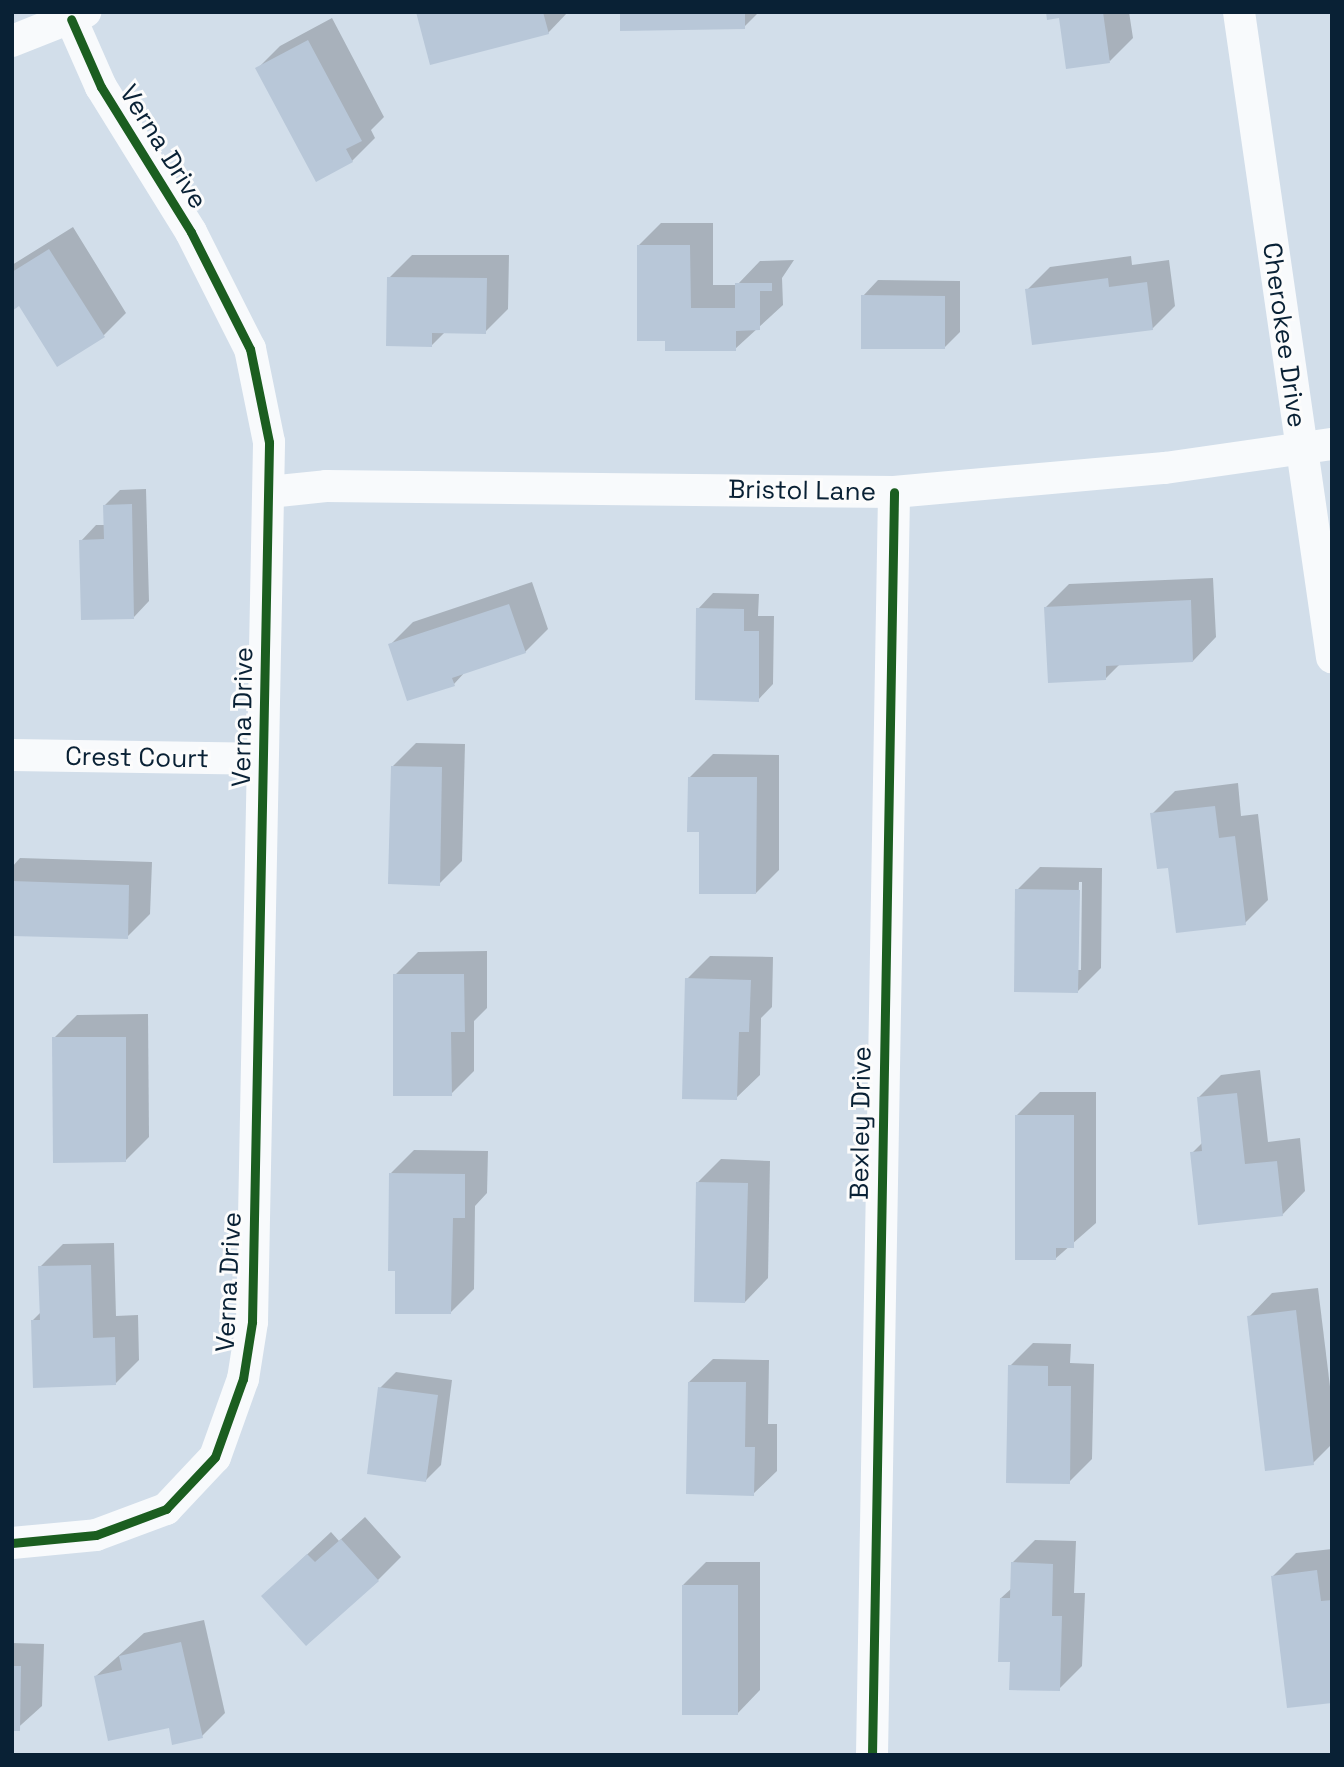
<!DOCTYPE html>
<html>
<head>
<meta charset="utf-8">
<style>
  body { margin:0 }
  #map { position:relative; width:1344px; height:1767px; overflow:hidden; background:#d2deea; font-family:"Space Grotesk",sans-serif }
  div>[style] { position:absolute }
  .shadow>* { inset:0; background:#0003 }
  .building>* { inset:0; background:#b8c7d8 }
  .minor>* { height:32px; margin:-16px; padding:0 16px; transform-origin:16px; border-radius:16px; background:#f8fafc }
  .cycleway>* { height:9px; margin:-4.5px; padding:0 4.5px; transform-origin:4.5px; border-radius:4.5px; background:#1b5e20 }
  span { translate:-50% -50%; white-space:nowrap; text-align:center; line-height:1.15; -webkit-text-stroke:6px #fcfcfc; paint-order:stroke }
  .street-label { font-size:26px; color:#092135 }
  .frame { position:absolute; inset:0; border:14px solid #092135; pointer-events:none }
</style>
</head>
<body>
<div id="map">
  <div class="shadow">
    <div style="clip-path:polygon(418px 12px,568px 12px,548px 33px)"></div>
    <div style="clip-path:polygon(621px 12px,759px 12px,744px 27px)"></div>
    <div style="clip-path:polygon(1048px 12px,1129px 12px,1133px 38px,1110px 61px,1061px 16px)"></div>
    <div style="clip-path:polygon(332px 18px,384px 117px,371px 130px,375px 138px,352px 161px,257px 69px,280px 46px)"></div>
    <div style="clip-path:polygon(661px 223px,713px 223px,713px 285px,737px 285px,760px 261px,794px 260px,782px 278px,783px 305px,735px 349px,667px 339px,638px 246px)"></div>
    <div style="clip-path:polygon(73px 227px,126px 313px,103px 336px,19px 304px,12px 308px,12px 265px)"></div>
    <div style="clip-path:polygon(412px 255px,509px 255px,508px 309px,485px 332px,445px 332px,432px 345px,389px 278px)"></div>
    <div style="clip-path:polygon(1131px 256px,1132px 265px,1169px 260px,1175px 306px,1152px 329px,1027px 290px,1050px 267px)"></div>
    <div style="clip-path:polygon(878px 280px,960px 281px,960px 332px,944px 348px,863px 296px)"></div>
    <div style="clip-path:polygon(146px 489px,149px 601px,134px 617px,81px 541px,96px 525px,105px 525px,105px 505px,120px 490px)"></div>
    <div style="clip-path:polygon(1213px 578px,1216px 637px,1193px 661px,1121px 663px,1106px 678px,1046px 607px,1069px 584px)"></div>
    <div style="clip-path:polygon(532px 582px,548px 629px,525px 652px,466px 671px,454px 684px,390px 645px,413px 622px)"></div>
    <div style="clip-path:polygon(713px 593px,759px 594px,758px 616px,774px 616px,773px 684px,758px 700px,698px 609px)"></div>
    <div style="clip-path:polygon(416px 743px,465px 744px,462px 861px,439px 884px,393px 766px)"></div>
    <div style="clip-path:polygon(713px 754px,779px 755px,779px 870px,756px 893px,701px 830px,689px 778px)"></div>
    <div style="clip-path:polygon(1238px 783px,1241px 816px,1258px 814px,1268px 900px,1245px 923px,1169px 866px,1152px 814px,1175px 791px)"></div>
    <div style="clip-path:polygon(20px 858px,152px 862px,150px 914px,127px 937px,12px 934px,12px 867px)"></div>
    <div style="clip-path:polygon(evenodd,1040px 867px,1102px 868px,1101px 968px,1078px 991px,1017px 890px,1040px 867px,1079px 882px,1082px 882px,1081px 970px,1077px 970px,1079px 882px)"></div>
    <div style="clip-path:polygon(487px 951px,487px 1008px,474px 1021px,474px 1071px,451px 1094px,395px 975px,418px 952px)"></div>
    <div style="clip-path:polygon(710px 956px,773px 957px,772px 1007px,761px 1018px,760px 1075px,736px 1098px,687px 979px)"></div>
    <div style="clip-path:polygon(148px 1014px,149px 1137px,126px 1160px,54px 1038px,77px 1015px)"></div>
    <div style="clip-path:polygon(1260px 1070px,1268px 1142px,1300px 1138px,1305px 1191px,1282px 1215px,1192px 1153px,1203px 1142px,1198px 1098px,1221px 1075px)"></div>
    <div style="clip-path:polygon(1040px 1092px,1096px 1092px,1096px 1223px,1055px 1259px,1017px 1115px)"></div>
    <div style="clip-path:polygon(414px 1150px,488px 1151px,487px 1193px,475px 1206px,474px 1289px,451px 1312px,397px 1269px,391px 1173px)"></div>
    <div style="clip-path:polygon(721px 1159px,770px 1161px,768px 1278px,745px 1302px,698px 1182px)"></div>
    <div style="clip-path:polygon(114px 1243px,116px 1316px,138px 1315px,139px 1360px,116px 1383px,33px 1320px,41px 1312px,40px 1267px,63px 1244px)"></div>
    <div style="clip-path:polygon(1318px 1288px,1332px 1403px,1332px 1444px,1313px 1463px,1249px 1317px,1272px 1293px)"></div>
    <div style="clip-path:polygon(1033px 1343px,1071px 1344px,1070px 1363px,1094px 1364px,1092px 1459px,1069px 1482px,1010px 1366px)"></div>
    <div style="clip-path:polygon(713px 1359px,769px 1360px,768px 1424px,777px 1424px,777px 1471px,753px 1494px,689px 1382px)"></div>
    <div style="clip-path:polygon(396px 1372px,452px 1380px,441px 1465px,425px 1481px,380px 1388px)"></div>
    <div style="clip-path:polygon(365px 1517px,401px 1557px,378px 1580px,263px 1596px,331px 1532px,339px 1541px)"></div>
    <div style="clip-path:polygon(1035px 1540px,1076px 1541px,1074px 1593px,1085px 1593px,1082px 1666px,1059px 1689px,1012px 1660px,1001px 1598px,1012px 1588px,1012px 1563px)"></div>
    <div style="clip-path:polygon(1332px 1549px,1332px 1701px,1273px 1576px,1296px 1553px)"></div>
    <div style="clip-path:polygon(706px 1562px,760px 1562px,760px 1690px,737px 1714px,683px 1585px)"></div>
    <div style="clip-path:polygon(204px 1620px,225px 1713px,202px 1736px,170px 1726px,96px 1676px,144px 1633px)"></div>
    <div style="clip-path:polygon(12px 1643px,44px 1644px,42px 1706px,12px 1733px)"></div>
  </div>
  <div class="building">
    <div style="clip-path:polygon(416px 12px,543px 12px,549px 34px,430px 65px)"></div>
    <div style="clip-path:polygon(620px 12px,745px 12px,745px 29px,620px 31px)"></div>
    <div style="clip-path:polygon(1046px 12px,1103px 12px,1110px 63px,1066px 69px,1059px 18px,1047px 20px)"></div>
    <div style="clip-path:polygon(308px 40px,362px 141px,346px 149px,353px 162px,316px 182px,255px 68px)"></div>
    <div style="clip-path:polygon(637px 245px,690px 245px,691px 308px,735px 308px,735px 283px,772px 283px,772px 291px,760px 291px,760px 330px,736px 331px,736px 351px,665px 351px,665px 341px,637px 341px)"></div>
    <div style="clip-path:polygon(49px 249px,105px 337px,57px 367px,19px 306px,12px 311px,12px 272px)"></div>
    <div style="clip-path:polygon(387px 277px,487px 278px,486px 334px,432px 333px,432px 347px,386px 346px)"></div>
    <div style="clip-path:polygon(1108px 278px,1109px 287px,1147px 282px,1153px 330px,1032px 345px,1025px 289px)"></div>
    <div style="clip-path:polygon(861px 295px,945px 296px,945px 349px,861px 349px)"></div>
    <div style="clip-path:polygon(132px 504px,134px 619px,81px 620px,79px 540px,104px 539px,103px 505px)"></div>
    <div style="clip-path:polygon(1191px 600px,1193px 662px,1106px 666px,1106px 680px,1048px 683px,1044px 607px)"></div>
    <div style="clip-path:polygon(509px 604px,526px 653px,452px 678px,455px 686px,407px 701px,388px 644px)"></div>
    <div style="clip-path:polygon(696px 608px,744px 609px,744px 631px,759px 631px,759px 702px,695px 700px)"></div>
    <div style="clip-path:polygon(391px 766px,442px 767px,440px 886px,388px 884px)"></div>
    <div style="clip-path:polygon(688px 777px,757px 777px,756px 894px,699px 894px,699px 832px,687px 832px)"></div>
    <div style="clip-path:polygon(1215px 806px,1219px 838px,1235px 836px,1246px 925px,1176px 933px,1168px 868px,1157px 869px,1150px 813px)"></div>
    <div style="clip-path:polygon(12px 881px,129px 885px,128px 939px,12px 936px)"></div>
    <div style="clip-path:polygon(1015px 889px,1080px 890px,1078px 993px,1014px 992px)"></div>
    <div style="clip-path:polygon(393px 974px,464px 974px,465px 1032px,451px 1032px,452px 1096px,393px 1096px)"></div>
    <div style="clip-path:polygon(685px 978px,751px 980px,749px 1032px,739px 1032px,737px 1100px,682px 1099px)"></div>
    <div style="clip-path:polygon(52px 1037px,126px 1037px,126px 1162px,53px 1163px)"></div>
    <div style="clip-path:polygon(1237px 1093px,1245px 1164px,1277px 1161px,1283px 1216px,1198px 1225px,1190px 1152px,1202px 1151px,1197px 1097px)"></div>
    <div style="clip-path:polygon(1015px 1115px,1074px 1115px,1074px 1248px,1056px 1248px,1056px 1260px,1015px 1260px)"></div>
    <div style="clip-path:polygon(389px 1173px,465px 1174px,465px 1218px,453px 1218px,451px 1314px,395px 1314px,395px 1271px,388px 1271px)"></div>
    <div style="clip-path:polygon(696px 1182px,748px 1183px,745px 1303px,694px 1302px)"></div>
    <div style="clip-path:polygon(91px 1265px,93px 1338px,115px 1337px,116px 1385px,33px 1388px,31px 1320px,40px 1320px,38px 1266px)"></div>
    <div style="clip-path:polygon(1296px 1310px,1314px 1465px,1265px 1471px,1247px 1316px)"></div>
    <div style="clip-path:polygon(1008px 1365px,1048px 1366px,1048px 1386px,1071px 1386px,1070px 1484px,1006px 1483px)"></div>
    <div style="clip-path:polygon(688px 1382px,746px 1382px,745px 1447px,755px 1447px,754px 1496px,686px 1494px)"></div>
    <div style="clip-path:polygon(378px 1387px,438px 1395px,426px 1482px,367px 1474px)"></div>
    <div style="clip-path:polygon(341px 1539px,379px 1581px,306px 1646px,261px 1596px,307px 1554px,315px 1562px)"></div>
    <div style="clip-path:polygon(1011px 1562px,1053px 1564px,1052px 1616px,1062px 1616px,1060px 1691px,1009px 1690px,1010px 1662px,998px 1662px,1000px 1598px,1010px 1598px)"></div>
    <div style="clip-path:polygon(1317px 1570px,1321px 1601px,1332px 1600px,1332px 1703px,1287px 1708px,1271px 1576px)"></div>
    <div style="clip-path:polygon(682px 1585px,738px 1585px,738px 1715px,682px 1715px)"></div>
    <div style="clip-path:polygon(181px 1642px,203px 1738px,172px 1745px,169px 1728px,108px 1741px,94px 1676px,122px 1670px,119px 1656px)"></div>
    <div style="clip-path:polygon(12px 1666px,21px 1666px,20px 1731px,12px 1731px)"></div>
  </div>
  <div class="minor">
    <div style="left:1239px;top:12px;width:652px;rotate:81.8deg"></div>
    <div style="left:12px;top:41px;width:79px;rotate:-21.7deg"></div>
    <div style="left:269px;top:492px;width:57px;rotate:-6deg"></div>
    <div style="left:326px;top:486px;width:568px;rotate:0.61deg"></div>
    <div style="left:894px;top:492px;width:272px;rotate:-5.1deg"></div>
    <div style="left:1165px;top:468px;width:169px;rotate:-8.2deg"></div>
    <div style="left:12px;top:755px;width:250px;rotate:0.9deg"></div>
    <div style="left:12px;top:1543px;width:84px;rotate:-5.4deg"></div>
    <div style="left:96px;top:1535px;width:75px;rotate:-20.4deg"></div>
    <div style="left:166px;top:1509px;width:71px;rotate:-46.7deg"></div>
    <div style="left:215px;top:1457px;width:83px;rotate:-70.3deg"></div>
    <div style="left:243px;top:1379px;width:58px;rotate:-81deg"></div>
    <div style="left:252px;top:1322px;width:880px;rotate:-88.89deg"></div>
    <div style="left:269px;top:442px;width:95px;rotate:-101.5deg"></div>
    <div style="left:250px;top:349px;width:131px;rotate:-116.8deg"></div>
    <div style="left:191px;top:232px;width:171px;rotate:-121.8deg"></div>
    <div style="left:101px;top:87px;width:74px;rotate:-113.8deg"></div>
    <div style="left:872px;top:1755px;width:1263px;rotate:-89deg"></div>
  </div>
  <div class="cycleway">
    <div style="left:12px;top:1543px;width:84px;rotate:-5.4deg"></div>
    <div style="left:96px;top:1535px;width:75px;rotate:-20.4deg"></div>
    <div style="left:166px;top:1509px;width:71px;rotate:-46.7deg"></div>
    <div style="left:215px;top:1457px;width:83px;rotate:-70.3deg"></div>
    <div style="left:243px;top:1379px;width:58px;rotate:-81deg"></div>
    <div style="left:252px;top:1322px;width:880px;rotate:-88.89deg"></div>
    <div style="left:269px;top:442px;width:95px;rotate:-101.5deg"></div>
    <div style="left:250px;top:349px;width:131px;rotate:-116.8deg"></div>
    <div style="left:191px;top:232px;width:171px;rotate:-121.8deg"></div>
    <div style="left:101px;top:87px;width:74px;rotate:-113.8deg"></div>
    <div style="left:872px;top:1755px;width:1263px;rotate:-89deg"></div>
  </div>
  <div class="street-label">
    <span style="left:163px;top:147px;rotate:58deg">Verna Drive</span>
    <span style="left:1284px;top:335px;rotate:82deg">Cherokee Drive</span>
    <span style="left:802px;top:491px;rotate:1deg">Bristol Lane</span>
    <span style="left:243px;top:717px;rotate:-89deg">Verna Drive</span>
    <span style="left:137px;top:758px;rotate:1deg">Crest Court</span>
    <span style="left:861px;top:1123px;rotate:-89deg">Bexley Drive</span>
    <span style="left:229px;top:1282px;rotate:-87deg">Verna Drive</span>
  </div>
  <div class="frame"></div>
</div>
</body>
</html>
